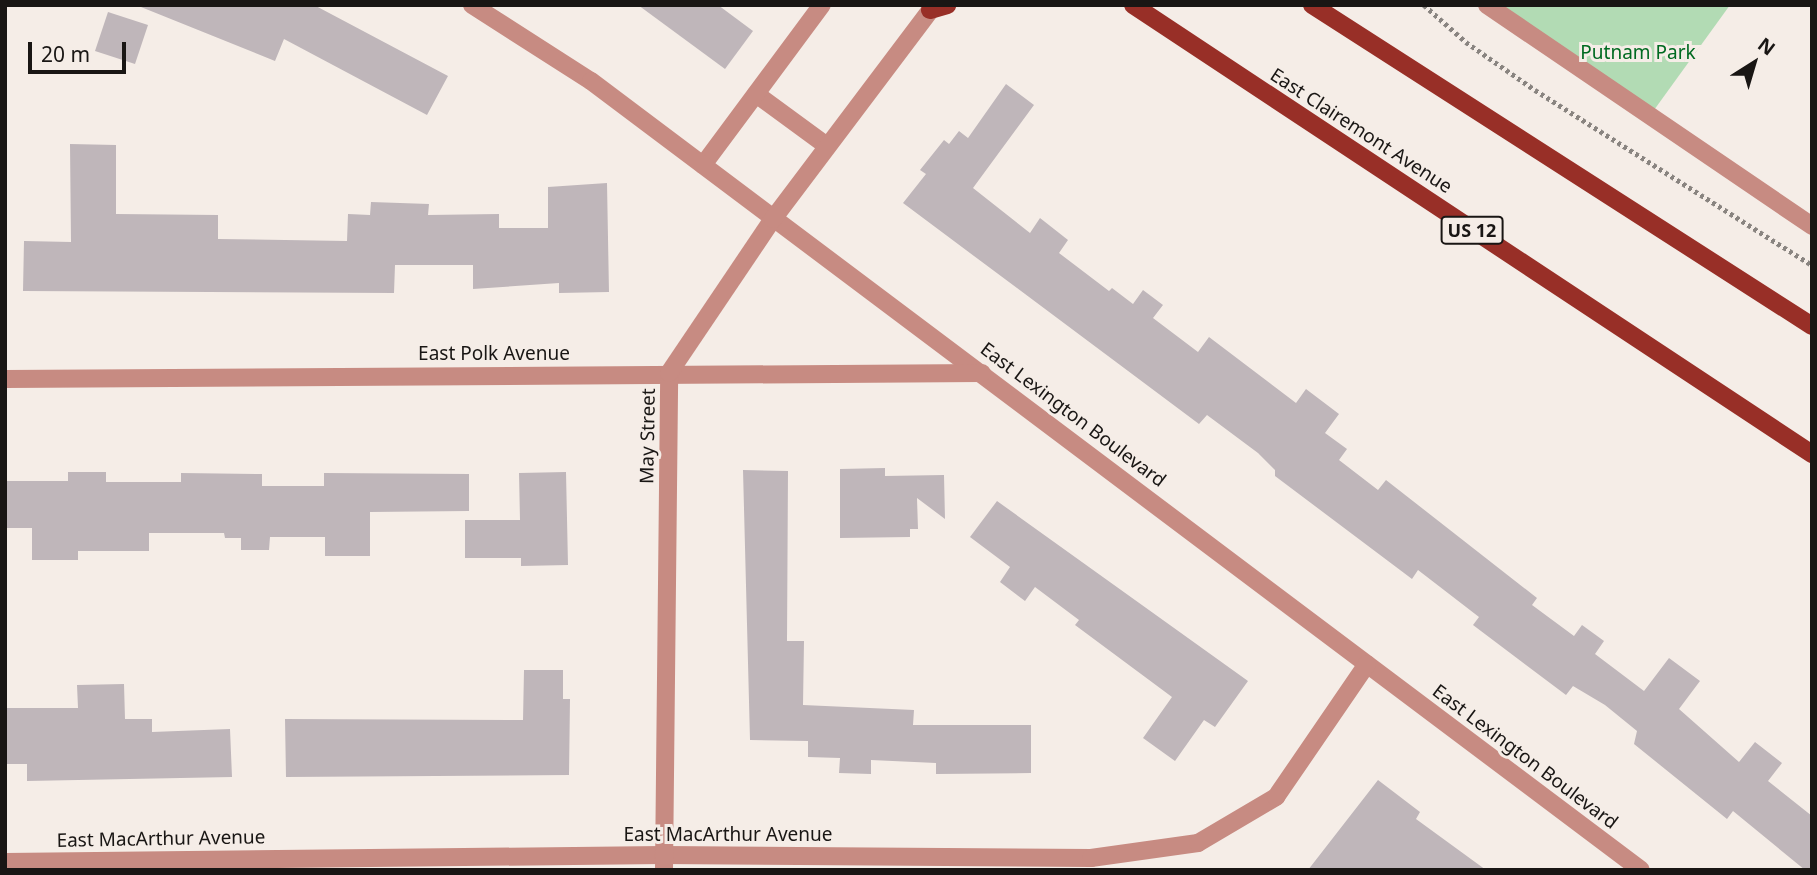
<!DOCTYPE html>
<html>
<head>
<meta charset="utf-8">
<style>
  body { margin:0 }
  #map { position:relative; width:1817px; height:875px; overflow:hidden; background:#f5ede7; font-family:"Noto Sans",sans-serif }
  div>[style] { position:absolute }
  .green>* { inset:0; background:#b2dbb4 }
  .building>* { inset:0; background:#bfb6ba }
  .path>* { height:4.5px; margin-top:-2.25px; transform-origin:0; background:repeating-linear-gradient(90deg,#898480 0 3.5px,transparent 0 7px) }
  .service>* { height:18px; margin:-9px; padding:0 9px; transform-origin:9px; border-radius:9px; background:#c78b82 }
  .minor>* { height:18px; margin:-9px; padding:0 9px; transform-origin:9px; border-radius:9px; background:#c78b82 }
  .primary>* { height:18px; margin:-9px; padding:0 9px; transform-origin:9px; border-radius:9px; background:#982f27 }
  span { translate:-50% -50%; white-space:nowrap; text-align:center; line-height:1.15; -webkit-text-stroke:6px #f5ede7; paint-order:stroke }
  .shield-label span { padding:2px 5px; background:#f5ede7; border:2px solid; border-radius:5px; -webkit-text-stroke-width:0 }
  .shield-label { font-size:18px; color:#191614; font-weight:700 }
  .park-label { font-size:19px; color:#006a21 }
  .street-label { font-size:19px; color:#191614 }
  .frame { position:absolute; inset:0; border:7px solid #191614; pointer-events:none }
  .north { position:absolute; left:1719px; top:28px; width:70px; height:70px; -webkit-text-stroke:5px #f5ede7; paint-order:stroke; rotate:37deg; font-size:19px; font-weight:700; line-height:28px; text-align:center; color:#191614 }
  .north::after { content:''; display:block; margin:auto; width:24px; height:32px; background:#191614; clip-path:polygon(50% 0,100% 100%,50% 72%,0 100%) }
  .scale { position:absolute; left:28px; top:42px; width:98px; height:32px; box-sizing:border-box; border:4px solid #191614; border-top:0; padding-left:9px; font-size:21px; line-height:24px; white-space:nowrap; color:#191614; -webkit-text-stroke:5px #f5ede7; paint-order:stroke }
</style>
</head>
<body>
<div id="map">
  <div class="green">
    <div style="clip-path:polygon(1487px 5px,1730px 5px,1649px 117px)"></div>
  </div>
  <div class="building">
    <div style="clip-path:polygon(136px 5px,314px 5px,448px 76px,427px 115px,284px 39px,275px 61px)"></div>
    <div style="clip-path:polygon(638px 5px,718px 5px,753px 31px,725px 69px)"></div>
    <div style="clip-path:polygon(108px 12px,148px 25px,135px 64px,95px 51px)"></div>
    <div style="clip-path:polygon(1006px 84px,1034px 105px,973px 188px,1030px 233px,1040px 218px,1068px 240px,1059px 253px,1109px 291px,1112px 288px,1133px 304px,1143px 290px,1163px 305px,1153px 318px,1198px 352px,1209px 337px,1296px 403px,1306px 389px,1339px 414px,1325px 433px,1347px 449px,1339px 460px,1378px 490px,1386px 480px,1537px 598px,1532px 605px,1574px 636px,1582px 625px,1604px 641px,1595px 654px,1644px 691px,1669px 658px,1700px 681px,1679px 709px,1739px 762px,1755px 742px,1782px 763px,1768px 781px,1812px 816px,1812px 870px,1805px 870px,1733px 811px,1727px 819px,1634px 744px,1637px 731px,1605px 705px,1573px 686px,1566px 695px,1473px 625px,1479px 617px,1418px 570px,1412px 579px,1275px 476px,1275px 470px,1258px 453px,1207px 415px,1199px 424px,903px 203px,926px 174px,920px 170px,944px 140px,949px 144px,959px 131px,968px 138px)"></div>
    <div style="clip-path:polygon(70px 144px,116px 145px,116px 214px,218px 215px,218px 239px,347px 241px,348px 214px,370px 215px,371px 202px,429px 204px,428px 215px,499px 214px,499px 228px,548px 228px,548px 187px,607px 183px,609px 292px,559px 293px,559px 283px,473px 289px,473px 265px,395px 265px,394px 293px,23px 291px,24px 241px,71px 242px)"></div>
    <div style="clip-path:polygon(885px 468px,885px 476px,944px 475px,945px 519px,917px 498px,918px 529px,910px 529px,910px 537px,840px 538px,840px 469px)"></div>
    <div style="clip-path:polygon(743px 470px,788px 471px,787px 641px,804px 641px,803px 705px,914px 710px,913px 725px,1031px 725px,1031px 773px,936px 774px,936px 763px,871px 760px,871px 774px,839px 773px,840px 758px,808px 757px,808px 741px,750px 740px)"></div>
    <div style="clip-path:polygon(68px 472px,106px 472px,106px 482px,181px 482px,181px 473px,262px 474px,262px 486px,324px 486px,324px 473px,469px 474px,469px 511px,370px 512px,370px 556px,325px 556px,325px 537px,270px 537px,269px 550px,241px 550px,241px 538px,225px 538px,224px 533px,149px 533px,149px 551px,78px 551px,78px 560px,32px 560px,32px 528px,5px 528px,5px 481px,68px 481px)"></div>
    <div style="clip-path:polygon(566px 472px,568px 565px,521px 566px,521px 558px,465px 558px,465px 520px,520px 520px,519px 473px)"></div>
    <div style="clip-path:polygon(997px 501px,1248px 681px,1215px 727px,1204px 720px,1175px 761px,1143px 738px,1172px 697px,1075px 625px,1079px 620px,1035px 587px,1025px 601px,1000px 582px,1010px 567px,970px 537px)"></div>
    <div style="clip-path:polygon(524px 670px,563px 670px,563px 699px,570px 699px,569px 775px,286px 777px,285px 719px,523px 720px)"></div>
    <div style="clip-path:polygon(124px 684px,125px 719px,152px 719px,152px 732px,230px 729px,232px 777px,27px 781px,27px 764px,5px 764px,5px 708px,78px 708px,77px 685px)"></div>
    <div style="clip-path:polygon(1378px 780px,1420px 812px,1416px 819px,1486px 870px,1308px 870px)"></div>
  </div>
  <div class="path">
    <div style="left:1424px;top:5px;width:56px;rotate:41.4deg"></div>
    <div style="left:1466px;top:42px;width:84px;rotate:34.8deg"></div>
    <div style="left:1535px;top:90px;width:328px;rotate:32.3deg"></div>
  </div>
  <div class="service">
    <div style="left:756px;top:94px;width:88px;rotate:36.2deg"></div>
    <div style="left:703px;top:165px;width:199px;rotate:-53.4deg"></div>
  </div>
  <div class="minor">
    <div style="left:472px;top:5px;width:141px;rotate:32.6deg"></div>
    <div style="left:591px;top:81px;width:1313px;rotate:36.92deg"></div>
    <div style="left:1487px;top:5px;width:393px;rotate:34.2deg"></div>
    <div style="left:5px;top:379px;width:977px;rotate:-0.35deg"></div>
    <div style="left:5px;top:862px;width:658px;rotate:-0.61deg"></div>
    <div style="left:663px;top:855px;width:428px;rotate:0.4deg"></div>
    <div style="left:1091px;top:858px;width:108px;rotate:-8deg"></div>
    <div style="left:1198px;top:843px;width:91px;rotate:-30.5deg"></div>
    <div style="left:1276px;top:797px;width:161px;rotate:-55.6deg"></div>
    <div style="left:664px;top:870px;width:497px;rotate:-89.4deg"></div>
    <div style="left:669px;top:373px;width:186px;rotate:-56deg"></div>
    <div style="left:773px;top:219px;width:268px;rotate:-53deg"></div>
  </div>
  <div class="primary">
    <div style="left:1133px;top:5px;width:814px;rotate:33.48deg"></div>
    <div style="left:1312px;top:5px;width:594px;rotate:32.7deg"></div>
    <div style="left:930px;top:10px;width:18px;rotate:-16deg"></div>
  </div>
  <div class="shield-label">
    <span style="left:1472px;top:230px">US 12</span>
  </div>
  <div class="park-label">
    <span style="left:1638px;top:53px">Putnam Park</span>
  </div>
  <div class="street-label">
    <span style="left:1361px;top:131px;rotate:33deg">East Clairemont Avenue</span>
    <span style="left:494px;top:354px">East Polk Avenue</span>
    <span style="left:1073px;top:415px;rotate:37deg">East Lexington Boulevard</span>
    <span style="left:648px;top:436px;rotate:-89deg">May Street</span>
    <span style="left:1525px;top:757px;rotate:37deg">East Lexington Boulevard</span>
    <span style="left:728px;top:835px">East MacArthur Avenue</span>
    <span style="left:161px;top:839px;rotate:-1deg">East MacArthur Avenue</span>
  </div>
  <div class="frame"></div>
  <div class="north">N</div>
  <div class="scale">20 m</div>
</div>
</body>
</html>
